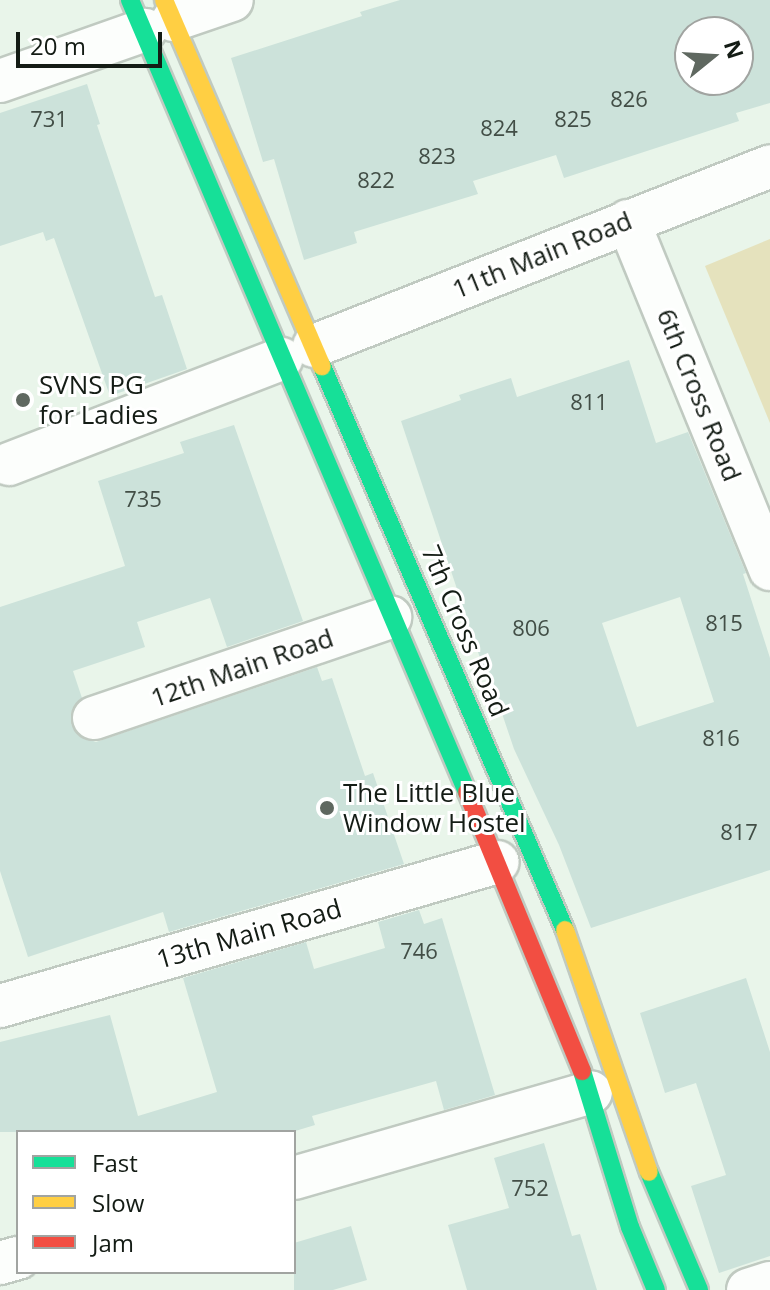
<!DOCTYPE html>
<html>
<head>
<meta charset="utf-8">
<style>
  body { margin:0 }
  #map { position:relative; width:770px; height:1290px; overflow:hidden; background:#e9f5ea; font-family:"Open Sans",sans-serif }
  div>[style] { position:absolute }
  .green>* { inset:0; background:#e5e2bd }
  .building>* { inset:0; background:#cce2da }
  .roads { filter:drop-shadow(2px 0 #c0cac1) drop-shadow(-2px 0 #c0cac1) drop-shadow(0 2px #c0cac1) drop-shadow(0 -2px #c0cac1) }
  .street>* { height:42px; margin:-21px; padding:0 21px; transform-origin:21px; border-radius:21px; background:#fcfefc }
  .fast>* { height:18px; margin:-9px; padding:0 9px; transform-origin:9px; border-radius:9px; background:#16e098 }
  .slow>* { height:18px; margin:-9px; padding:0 9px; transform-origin:9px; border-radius:9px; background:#ffcf43 }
  .jam>* { height:18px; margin:-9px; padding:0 9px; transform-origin:9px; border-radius:9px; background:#f24e42 }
  .dots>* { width:22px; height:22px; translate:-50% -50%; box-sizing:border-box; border:4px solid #fff; border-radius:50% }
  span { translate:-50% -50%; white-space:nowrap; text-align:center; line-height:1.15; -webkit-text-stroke:6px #fff; paint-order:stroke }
  .number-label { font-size:22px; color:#424e46 }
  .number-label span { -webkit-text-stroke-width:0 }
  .street-label { font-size:26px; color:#141c15 }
  .poi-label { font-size:26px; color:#141c15 }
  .left { translate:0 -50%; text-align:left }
  .legend { position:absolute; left:16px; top:1130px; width:280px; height:144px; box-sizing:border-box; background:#fff; border:2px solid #a1a4a1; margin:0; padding:10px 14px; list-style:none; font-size:24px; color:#141c15 }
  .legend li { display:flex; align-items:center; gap:16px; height:40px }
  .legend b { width:40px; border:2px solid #a1a4a1 }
  .north { position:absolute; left:674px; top:16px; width:80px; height:80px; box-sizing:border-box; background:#fff; border:2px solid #a1a4a1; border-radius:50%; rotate:72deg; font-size:22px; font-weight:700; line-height:32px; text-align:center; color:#141c15 }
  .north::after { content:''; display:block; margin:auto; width:28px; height:36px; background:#5f6860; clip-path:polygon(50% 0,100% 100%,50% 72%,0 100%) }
  .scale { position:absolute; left:16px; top:32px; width:146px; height:36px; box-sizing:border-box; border:4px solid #141c15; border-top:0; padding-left:10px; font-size:24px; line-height:28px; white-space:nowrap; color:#141c15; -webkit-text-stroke:6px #fff; paint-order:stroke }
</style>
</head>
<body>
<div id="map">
  <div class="green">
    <div style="clip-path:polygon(770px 239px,770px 423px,705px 266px)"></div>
  </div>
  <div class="building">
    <div style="clip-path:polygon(evenodd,400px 0,770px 0,770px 103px,736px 113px,739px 121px,564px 178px,556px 155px,473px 181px,478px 194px,354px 232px,357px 243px,304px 260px,274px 159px,263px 162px,231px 58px,362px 16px,360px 12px,400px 0,690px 32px,738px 32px,738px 80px,690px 80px,690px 32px)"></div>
    <div style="clip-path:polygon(87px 84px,100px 124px,97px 125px,155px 297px,162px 295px,187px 369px,110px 396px,54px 238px,46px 241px,43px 232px,0 246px,0 113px)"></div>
    <div style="clip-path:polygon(evenodd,629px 360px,656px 443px,688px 432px,746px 573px,743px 574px,770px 658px,770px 870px,591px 928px,559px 845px,514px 749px,490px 678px,487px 679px,401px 421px,461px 400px,459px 395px,511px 378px,517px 397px,629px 360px,680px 597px,714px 702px,637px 727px,602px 623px,680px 597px)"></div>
    <div style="clip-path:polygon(234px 425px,303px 621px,227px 647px,210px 598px,137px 622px,145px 647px,73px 671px,82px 698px,71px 713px,72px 726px,79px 736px,96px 742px,317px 667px,322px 681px,332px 678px,365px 776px,373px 773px,404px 864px,169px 932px,163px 912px,28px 957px,0 871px,0 607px,125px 566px,98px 481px,184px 453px,180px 442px)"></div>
    <div style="clip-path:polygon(419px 910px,424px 924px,442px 918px,495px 1095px,444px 1110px,436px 1081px,312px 1116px,315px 1125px,292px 1132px,0 1132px,0 1042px,110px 1015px,138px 1116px,217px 1092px,183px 978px,306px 942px,314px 969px,385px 948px,378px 922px)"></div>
    <div style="clip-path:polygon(746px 978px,770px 1052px,770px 1256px,719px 1273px,691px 1186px,726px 1175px,696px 1083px,665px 1093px,640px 1013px)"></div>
    <div style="clip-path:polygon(544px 1143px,572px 1236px,580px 1234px,597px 1290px,467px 1290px,448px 1225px,509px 1208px,494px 1158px)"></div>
    <div style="clip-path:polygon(351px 1226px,367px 1280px,333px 1290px,294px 1290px,294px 1243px)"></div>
  </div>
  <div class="roads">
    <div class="street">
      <div style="left:173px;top:20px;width:62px;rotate:-18.7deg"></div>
      <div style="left:0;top:81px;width:154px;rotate:-19.4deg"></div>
      <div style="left:628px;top:221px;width:376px;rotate:67.8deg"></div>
      <div style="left:314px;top:346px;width:490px;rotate:-21.5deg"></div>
      <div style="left:9px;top:464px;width:292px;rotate:-21.1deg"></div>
      <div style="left:94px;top:718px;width:313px;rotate:-18.8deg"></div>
      <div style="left:0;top:1006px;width:518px;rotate:-16.13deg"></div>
      <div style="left:294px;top:1178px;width:309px;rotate:-16.1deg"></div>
      <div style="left:0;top:1263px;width:19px;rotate:-16deg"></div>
      <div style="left:748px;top:1290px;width:23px;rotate:-18deg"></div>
    </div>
    <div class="fast">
      <div style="left:130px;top:0;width:861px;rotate:66.95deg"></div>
      <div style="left:322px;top:366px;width:614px;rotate:66.69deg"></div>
      <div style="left:582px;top:1071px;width:163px;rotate:72.9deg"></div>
      <div style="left:630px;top:1227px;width:68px;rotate:67.6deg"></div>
      <div style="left:649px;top:1172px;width:128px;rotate:67deg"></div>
    </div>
    <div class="slow">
      <div style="left:164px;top:0;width:399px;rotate:66.7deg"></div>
      <div style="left:565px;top:930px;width:256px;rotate:70.9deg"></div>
    </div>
    <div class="jam">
      <div style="left:467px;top:792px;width:302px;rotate:67.6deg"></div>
    </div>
  </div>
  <div class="dots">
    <div style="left:23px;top:400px;background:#5f6860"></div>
    <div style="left:327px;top:808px;background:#5f6860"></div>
  </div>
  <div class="number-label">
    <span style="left:629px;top:99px">826</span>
    <span style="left:49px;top:119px">731</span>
    <span style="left:573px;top:119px">825</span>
    <span style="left:499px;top:128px">824</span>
    <span style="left:437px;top:156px">823</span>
    <span style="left:376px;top:180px">822</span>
    <span style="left:589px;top:402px">811</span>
    <span style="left:143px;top:499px">735</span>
    <span style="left:724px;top:623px">815</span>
    <span style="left:531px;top:628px">806</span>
    <span style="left:721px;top:738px">816</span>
    <span style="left:739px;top:832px">817</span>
    <span style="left:419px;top:951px">746</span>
    <span style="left:530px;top:1188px">752</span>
  </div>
  <div class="street-label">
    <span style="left:542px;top:255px;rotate:-22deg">11th Main Road</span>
    <span style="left:699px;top:395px;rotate:68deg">6th Cross Road</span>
    <span style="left:465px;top:631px;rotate:67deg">7th Cross Road</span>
    <span style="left:242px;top:668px;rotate:-19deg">12th Main Road</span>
    <span style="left:249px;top:934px;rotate:-16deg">13th Main Road</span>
  </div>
  <div class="poi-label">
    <span class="left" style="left:39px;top:400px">SVNS PG<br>for Ladies</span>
    <span class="left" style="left:343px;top:808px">The Little Blue<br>Window Hostel</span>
  </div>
  <ul class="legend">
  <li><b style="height:10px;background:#16e098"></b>Fast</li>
  <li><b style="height:10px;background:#ffcf43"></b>Slow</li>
  <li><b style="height:10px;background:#f24e42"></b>Jam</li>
  </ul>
  <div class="north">N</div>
  <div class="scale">20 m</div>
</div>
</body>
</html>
